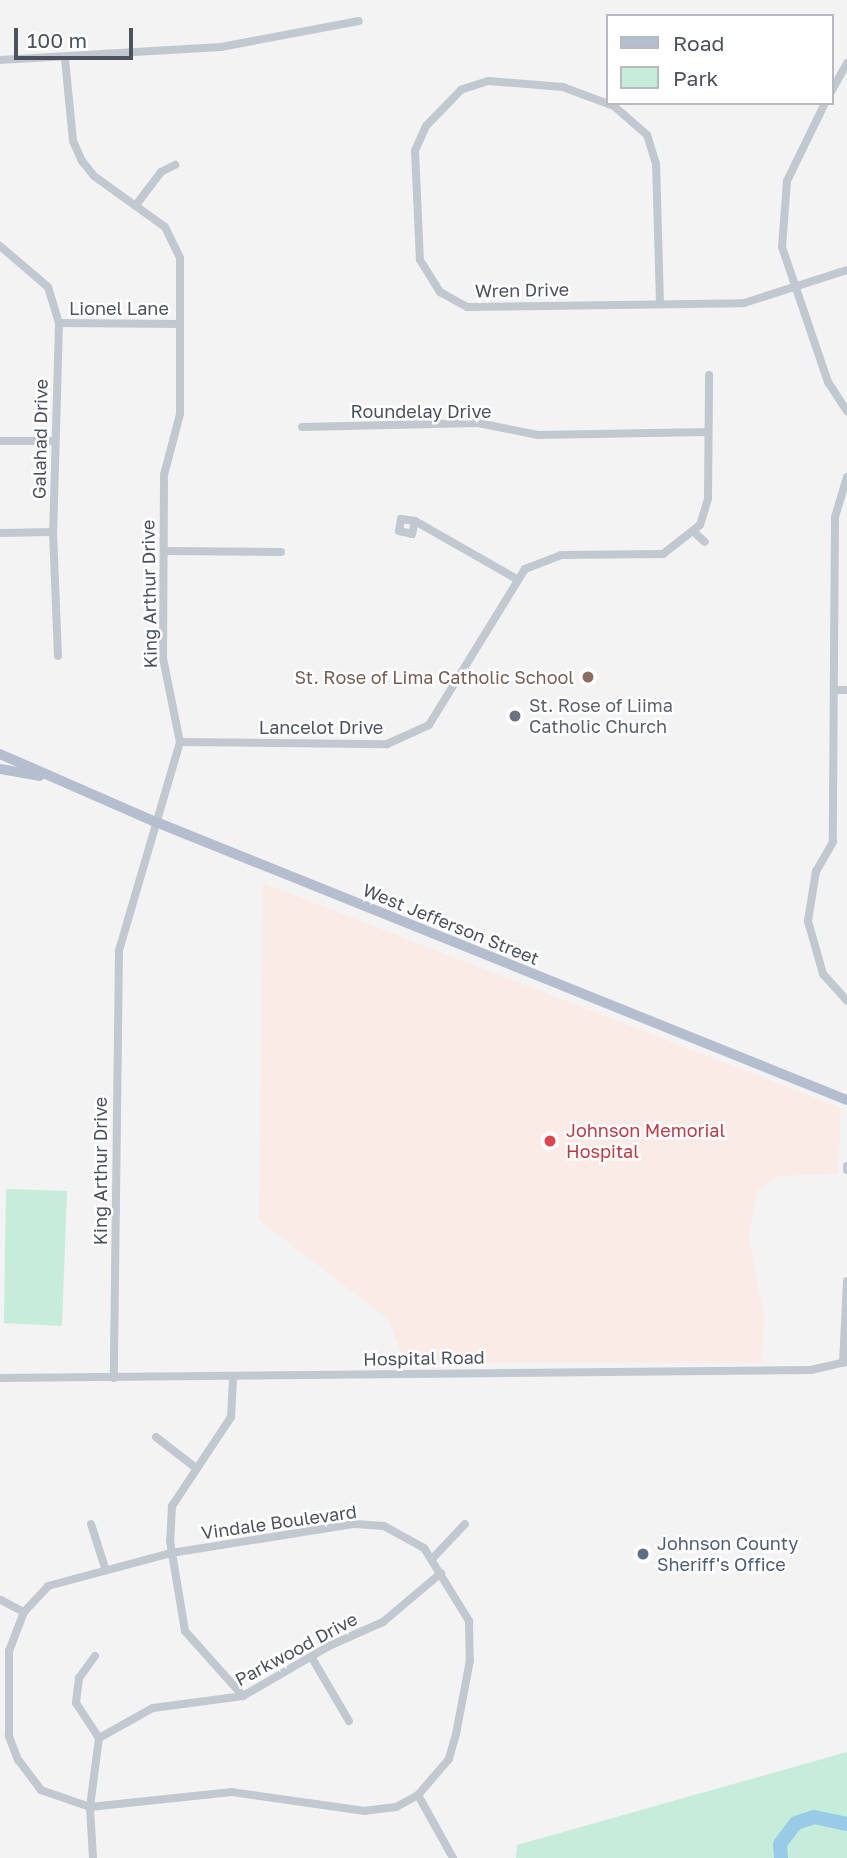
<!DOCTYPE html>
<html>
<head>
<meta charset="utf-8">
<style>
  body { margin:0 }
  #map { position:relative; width:847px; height:1858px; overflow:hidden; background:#f4f3f3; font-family:"Golos Text",sans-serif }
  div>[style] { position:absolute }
  .medical>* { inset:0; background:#faebe7 }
  .green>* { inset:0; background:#c6ecda }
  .river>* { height:14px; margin:-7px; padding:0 7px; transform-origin:7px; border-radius:7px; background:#98cbe5 }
  .minor>* { height:8px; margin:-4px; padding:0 4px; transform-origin:4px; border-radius:4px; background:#c2c8cf }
  .major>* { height:10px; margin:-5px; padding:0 5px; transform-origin:5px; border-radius:5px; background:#b5bece }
  .dots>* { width:19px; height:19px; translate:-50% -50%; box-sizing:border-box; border:4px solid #fff; border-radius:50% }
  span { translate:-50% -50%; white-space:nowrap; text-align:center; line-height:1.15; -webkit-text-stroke:5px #fff; paint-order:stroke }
  .street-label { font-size:18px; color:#4c535e }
  .education-label { font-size:18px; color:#785e54 }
  .right { translate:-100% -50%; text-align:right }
  .worship-label { font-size:18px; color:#5b616d }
  .left { translate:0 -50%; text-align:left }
  .health-label { font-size:18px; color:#be3a42 }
  .service-label { font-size:18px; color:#4e5e75 }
  .legend { position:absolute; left:606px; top:14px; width:228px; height:91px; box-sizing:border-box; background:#fff; border:2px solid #b7babf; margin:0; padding:9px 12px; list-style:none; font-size:21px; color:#4c535e }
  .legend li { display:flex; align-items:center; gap:14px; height:35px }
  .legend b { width:35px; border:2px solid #b7babf }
  .scale { position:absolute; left:14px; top:28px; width:119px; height:32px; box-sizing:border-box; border:4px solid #4c535e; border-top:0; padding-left:9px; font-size:21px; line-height:24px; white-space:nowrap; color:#4c535e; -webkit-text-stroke:5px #fff; paint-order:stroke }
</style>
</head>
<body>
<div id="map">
  <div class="medical">
    <div style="clip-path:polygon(263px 883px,841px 1108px,838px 1174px,778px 1176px,757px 1191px,749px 1236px,764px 1317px,761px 1363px,405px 1362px,387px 1318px,259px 1220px)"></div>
  </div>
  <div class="green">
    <div style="clip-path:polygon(6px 1189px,67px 1191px,62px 1326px,4px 1323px)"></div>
    <div style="clip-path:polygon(847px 1752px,847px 1858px,516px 1858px,517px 1845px)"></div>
  </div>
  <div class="river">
    <div style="left:781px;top:1858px;width:14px;rotate:-94deg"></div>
    <div style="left:780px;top:1844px;width:26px;rotate:-53deg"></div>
    <div style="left:796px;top:1823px;width:19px;rotate:-18deg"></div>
    <div style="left:814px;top:1817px;width:34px;rotate:12deg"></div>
  </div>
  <div class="minor">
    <div style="left:65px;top:59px;width:82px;rotate:84.4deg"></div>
    <div style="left:73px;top:141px;width:22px;rotate:66deg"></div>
    <div style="left:82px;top:161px;width:19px;rotate:51deg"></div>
    <div style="left:94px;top:176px;width:87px;rotate:35.7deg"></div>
    <div style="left:165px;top:227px;width:34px;rotate:64deg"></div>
    <div style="left:180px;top:258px;width:156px;rotate:90deg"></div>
    <div style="left:180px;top:414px;width:63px;rotate:104.7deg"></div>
    <div style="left:164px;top:475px;width:183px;rotate:90.3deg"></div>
    <div style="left:163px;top:658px;width:86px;rotate:78.6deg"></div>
    <div style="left:180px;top:742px;width:218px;rotate:106.3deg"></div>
    <div style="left:119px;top:951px;width:427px;rotate:90.7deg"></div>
    <div style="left:0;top:60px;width:221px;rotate:-3.4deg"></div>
    <div style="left:221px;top:47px;width:140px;rotate:-10.7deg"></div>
    <div style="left:831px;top:92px;width:33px;rotate:-61deg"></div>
    <div style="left:825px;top:103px;width:87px;rotate:116deg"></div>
    <div style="left:787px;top:181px;width:66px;rotate:94.3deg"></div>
    <div style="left:782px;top:247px;width:143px;rotate:71.2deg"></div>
    <div style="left:828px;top:382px;width:35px;rotate:57deg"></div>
    <div style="left:136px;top:205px;width:41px;rotate:-52.9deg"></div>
    <div style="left:161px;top:172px;width:16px;rotate:-27deg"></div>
    <div style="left:0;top:246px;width:63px;rotate:40.5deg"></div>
    <div style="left:48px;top:287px;width:38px;rotate:73deg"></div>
    <div style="left:59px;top:323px;width:209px;rotate:91.6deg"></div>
    <div style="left:53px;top:532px;width:124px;rotate:87.7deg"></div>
    <div style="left:660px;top:304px;width:140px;rotate:-91.6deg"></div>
    <div style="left:656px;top:164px;width:30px;rotate:-107deg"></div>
    <div style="left:647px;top:135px;width:44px;rotate:-138.7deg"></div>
    <div style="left:614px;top:106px;width:54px;rotate:-159.6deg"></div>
    <div style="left:563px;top:87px;width:75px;rotate:-175.4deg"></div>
    <div style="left:488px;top:81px;width:28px;rotate:162deg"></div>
    <div style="left:461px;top:90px;width:50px;rotate:134.2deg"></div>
    <div style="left:426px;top:126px;width:27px;rotate:114deg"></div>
    <div style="left:415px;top:151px;width:109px;rotate:87.4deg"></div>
    <div style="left:420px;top:260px;width:38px;rotate:58deg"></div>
    <div style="left:440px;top:292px;width:31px;rotate:29deg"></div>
    <div style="left:467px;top:307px;width:277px;rotate:-0.8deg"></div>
    <div style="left:744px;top:303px;width:108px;rotate:-17.8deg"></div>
    <div style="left:59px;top:323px;width:121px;rotate:0.5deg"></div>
    <div style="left:302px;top:427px;width:176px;rotate:-1.3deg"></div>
    <div style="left:478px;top:423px;width:61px;rotate:11.3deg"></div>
    <div style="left:538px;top:435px;width:170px;rotate:-1deg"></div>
    <div style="left:0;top:441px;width:55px"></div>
    <div style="left:847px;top:477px;width:42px;rotate:106.7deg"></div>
    <div style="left:835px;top:517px;width:325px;rotate:90.4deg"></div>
    <div style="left:833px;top:842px;width:34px;rotate:120deg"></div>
    <div style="left:816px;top:871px;width:51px;rotate:99.1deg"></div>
    <div style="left:808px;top:921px;width:55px;rotate:74.2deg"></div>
    <div style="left:823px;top:974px;width:36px;rotate:48deg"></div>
    <div style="left:415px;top:521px;width:14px;rotate:-172deg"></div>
    <div style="left:401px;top:519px;width:12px;rotate:99deg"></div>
    <div style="left:399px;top:531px;width:13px;rotate:13deg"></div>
    <div style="left:412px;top:534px;width:13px;rotate:-77deg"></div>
    <div style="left:415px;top:521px;width:115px;rotate:29.7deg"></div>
    <div style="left:0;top:533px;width:53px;rotate:-1.1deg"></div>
    <div style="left:695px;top:533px;width:13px;rotate:42deg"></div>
    <div style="left:164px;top:551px;width:117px;rotate:0.5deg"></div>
    <div style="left:834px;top:690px;width:13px"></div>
    <div style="left:180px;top:742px;width:207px;rotate:0.6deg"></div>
    <div style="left:387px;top:744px;width:46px;rotate:-24.3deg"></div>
    <div style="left:429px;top:725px;width:183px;rotate:-58.4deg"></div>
    <div style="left:525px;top:569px;width:39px;rotate:-21deg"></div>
    <div style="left:561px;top:555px;width:102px;rotate:-0.6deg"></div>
    <div style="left:663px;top:554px;width:47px;rotate:-38.1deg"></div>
    <div style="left:700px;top:525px;width:28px;rotate:-73deg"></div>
    <div style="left:708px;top:498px;width:123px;rotate:-89.5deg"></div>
    <div style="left:847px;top:1166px;width:4px;rotate:90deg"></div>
    <div style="left:843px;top:1363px;width:82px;rotate:-87.2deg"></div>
    <div style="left:0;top:1378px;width:811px;rotate:-0.57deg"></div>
    <div style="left:811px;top:1370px;width:37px;rotate:-13deg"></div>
    <div style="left:233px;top:1379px;width:38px;rotate:93deg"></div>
    <div style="left:231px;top:1417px;width:107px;rotate:123.5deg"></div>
    <div style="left:172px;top:1506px;width:35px;rotate:93deg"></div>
    <div style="left:170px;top:1541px;width:91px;rotate:80.5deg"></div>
    <div style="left:185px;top:1631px;width:87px;rotate:48.3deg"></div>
    <div style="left:156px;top:1437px;width:51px;rotate:37.8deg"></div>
    <div style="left:91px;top:1524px;width:46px;rotate:72.3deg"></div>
    <div style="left:355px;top:1524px;width:29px;rotate:4deg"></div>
    <div style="left:384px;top:1526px;width:46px;rotate:28.8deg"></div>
    <div style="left:424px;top:1548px;width:86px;rotate:58.3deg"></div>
    <div style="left:469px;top:1621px;width:39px;rotate:89deg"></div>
    <div style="left:470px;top:1660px;width:75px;rotate:100.7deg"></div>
    <div style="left:456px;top:1734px;width:26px;rotate:106deg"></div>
    <div style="left:449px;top:1759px;width:48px;rotate:130.7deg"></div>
    <div style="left:418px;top:1795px;width:25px;rotate:151deg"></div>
    <div style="left:396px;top:1807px;width:31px;rotate:173deg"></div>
    <div style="left:365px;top:1811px;width:134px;rotate:-171.9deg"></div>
    <div style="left:232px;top:1792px;width:143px;rotate:174deg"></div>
    <div style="left:90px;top:1807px;width:52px;rotate:-160.9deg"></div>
    <div style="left:41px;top:1790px;width:38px;rotate:-127deg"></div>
    <div style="left:18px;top:1760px;width:26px;rotate:-111deg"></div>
    <div style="left:9px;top:1736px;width:85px;rotate:-90deg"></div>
    <div style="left:9px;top:1651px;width:42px;rotate:-69deg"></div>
    <div style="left:24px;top:1612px;width:35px;rotate:-47deg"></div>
    <div style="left:48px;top:1586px;width:127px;rotate:-15deg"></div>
    <div style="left:171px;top:1553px;width:186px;rotate:-9deg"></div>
    <div style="left:432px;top:1559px;width:48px;rotate:-46.7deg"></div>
    <div style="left:1px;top:1600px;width:26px;rotate:28deg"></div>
    <div style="left:95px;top:1656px;width:27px;rotate:126deg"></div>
    <div style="left:79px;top:1678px;width:25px;rotate:97deg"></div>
    <div style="left:76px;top:1703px;width:42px;rotate:56.7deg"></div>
    <div style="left:312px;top:1658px;width:73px;rotate:59.6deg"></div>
    <div style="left:418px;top:1795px;width:72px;rotate:60.9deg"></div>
    <div style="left:93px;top:1858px;width:51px;rotate:-93.4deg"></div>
    <div style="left:90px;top:1807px;width:70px;rotate:-82.6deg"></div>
    <div style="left:99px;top:1738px;width:62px;rotate:-29.1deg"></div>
    <div style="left:153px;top:1708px;width:91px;rotate:-7.6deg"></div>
    <div style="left:243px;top:1696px;width:99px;rotate:-30.2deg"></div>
    <div style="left:329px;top:1646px;width:59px;rotate:-24deg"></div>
    <div style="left:383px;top:1622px;width:76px;rotate:-40.2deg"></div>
  </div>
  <div class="major">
    <div style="left:0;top:754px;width:170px;rotate:23.6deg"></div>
    <div style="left:156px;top:822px;width:745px;rotate:21.92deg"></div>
    <div style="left:0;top:769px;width:40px;rotate:10deg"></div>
  </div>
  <div class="dots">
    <div style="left:588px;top:677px;background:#8d6e63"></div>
    <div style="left:515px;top:716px;background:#6b7280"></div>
    <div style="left:550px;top:1141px;background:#e0444e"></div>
    <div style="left:643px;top:1554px;background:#5c6f8a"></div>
  </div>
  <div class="street-label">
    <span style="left:522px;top:290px;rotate:-1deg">Wren Drive</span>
    <span style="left:119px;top:308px">Lionel Lane</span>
    <span style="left:421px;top:411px">Roundelay Drive</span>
    <span style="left:40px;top:439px;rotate:-89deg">Galahad Drive</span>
    <span style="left:149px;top:594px;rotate:-91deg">King Arthur Drive</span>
    <span style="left:321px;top:727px">Lancelot Drive</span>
    <span style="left:451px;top:924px;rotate:22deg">West Jefferson Street</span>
    <span style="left:100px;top:1171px;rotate:-90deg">King Arthur Drive</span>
    <span style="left:424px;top:1358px;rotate:-1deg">Hospital Road</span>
    <span style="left:279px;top:1522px;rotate:-8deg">Vindale Boulevard</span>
    <span style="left:296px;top:1649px;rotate:-28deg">Parkwood Drive</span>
  </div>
  <div class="education-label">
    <span class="right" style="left:574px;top:677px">St. Rose of Lima Catholic School</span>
  </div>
  <div class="worship-label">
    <span class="left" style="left:529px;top:716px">St. Rose of Liima<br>Catholic Church</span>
  </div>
  <div class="health-label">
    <span class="left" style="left:566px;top:1141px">Johnson Memorial<br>Hospital</span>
  </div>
  <div class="service-label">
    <span class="left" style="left:657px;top:1554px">Johnson County<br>Sheriff's Office</span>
  </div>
  <ul class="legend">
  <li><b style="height:9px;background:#b5bece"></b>Road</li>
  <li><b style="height:19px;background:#c6ecda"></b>Park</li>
  </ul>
  <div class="scale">100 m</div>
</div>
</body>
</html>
